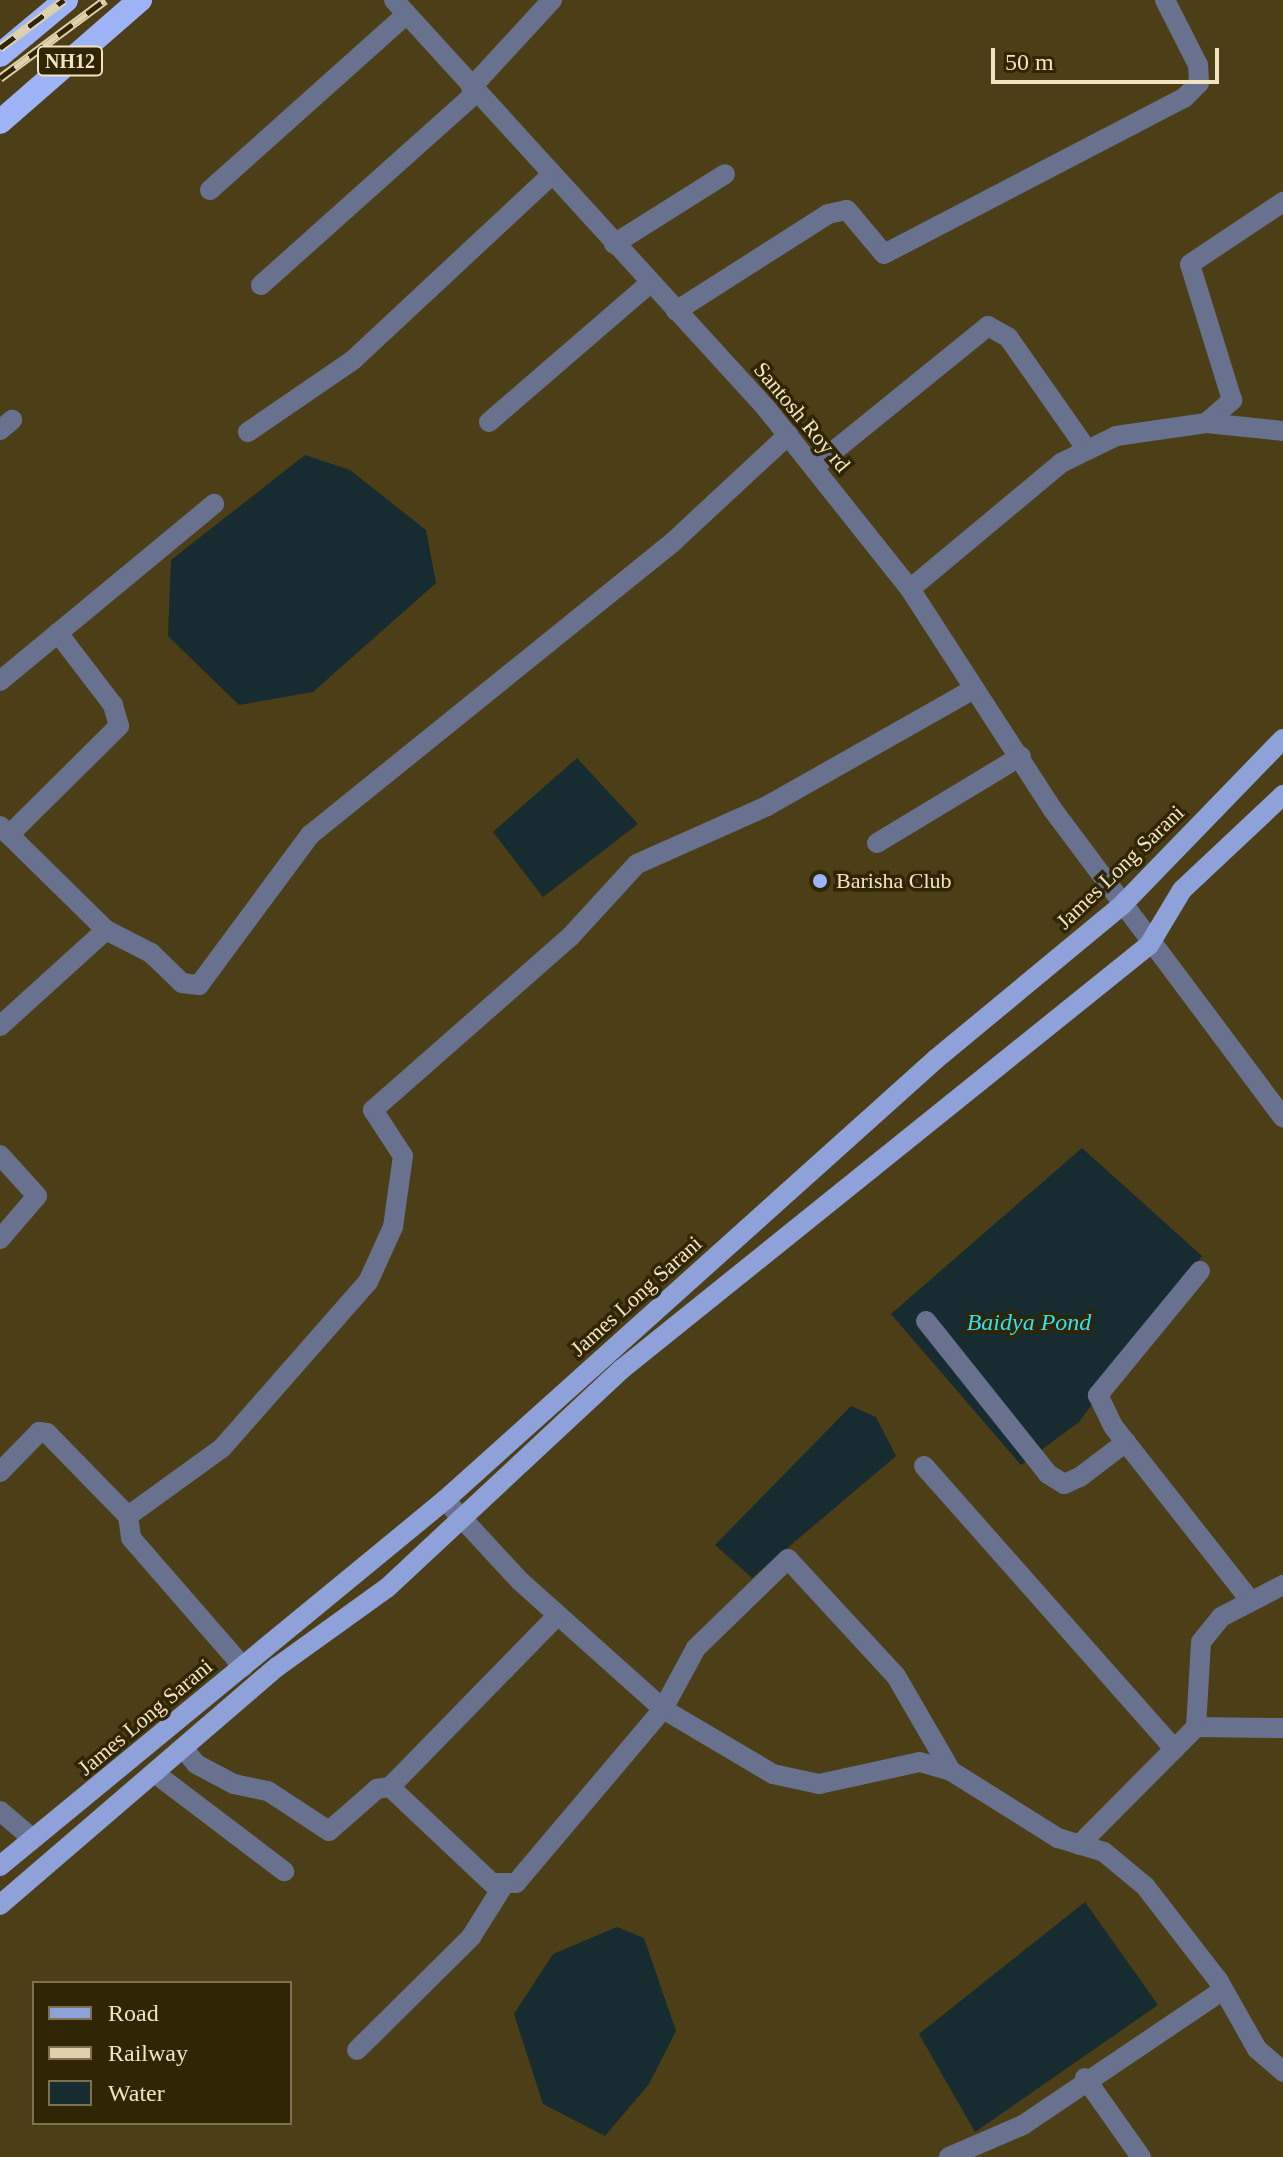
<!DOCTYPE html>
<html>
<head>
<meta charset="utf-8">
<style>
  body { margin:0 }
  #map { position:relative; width:1283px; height:2157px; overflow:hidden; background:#4c3e16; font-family:"Times New Roman",serif }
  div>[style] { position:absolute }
  .water>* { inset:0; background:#172c30 }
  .minor>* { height:20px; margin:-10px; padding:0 10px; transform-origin:10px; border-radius:10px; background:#68718d }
  .major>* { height:20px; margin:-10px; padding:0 10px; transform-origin:10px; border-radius:10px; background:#8ea1d8 }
  .highway>* { height:24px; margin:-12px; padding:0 12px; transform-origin:12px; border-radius:12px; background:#9db3f6 }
  .rail>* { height:9px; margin-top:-4.5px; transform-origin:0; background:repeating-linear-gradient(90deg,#302505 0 18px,#dfd1ac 0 36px); box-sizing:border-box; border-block:2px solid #dfd1ac }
  .dots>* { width:22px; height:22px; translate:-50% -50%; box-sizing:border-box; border:4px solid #302505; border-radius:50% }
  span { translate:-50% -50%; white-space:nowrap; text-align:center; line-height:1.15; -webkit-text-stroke:7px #302505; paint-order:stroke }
  .shield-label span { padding:2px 6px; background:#302505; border:2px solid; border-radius:6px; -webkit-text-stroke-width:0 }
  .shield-label { font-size:20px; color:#f2e4c0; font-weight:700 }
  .street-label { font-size:22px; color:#f2e4c0 }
  .poi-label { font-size:22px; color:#f2e4c0 }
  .left { translate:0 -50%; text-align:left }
  .water-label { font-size:24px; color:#30e1fa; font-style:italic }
  .legend { position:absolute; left:32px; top:1981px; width:260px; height:144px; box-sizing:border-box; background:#302505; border:2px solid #7e7150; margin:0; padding:10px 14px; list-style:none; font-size:24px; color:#f2e4c0 }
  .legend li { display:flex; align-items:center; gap:16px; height:40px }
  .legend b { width:40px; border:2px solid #7e7150 }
  .scale { position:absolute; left:991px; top:48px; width:228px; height:36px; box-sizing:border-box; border:4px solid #f2e4c0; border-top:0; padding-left:10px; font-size:24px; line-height:28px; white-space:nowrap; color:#f2e4c0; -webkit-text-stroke:6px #302505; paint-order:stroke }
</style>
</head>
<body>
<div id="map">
  <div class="water">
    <div style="clip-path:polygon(305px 455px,350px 470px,426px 530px,436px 583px,313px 692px,239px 705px,168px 636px,171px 560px)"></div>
    <div style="clip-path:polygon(577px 758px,638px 824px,543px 897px,493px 832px)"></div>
    <div style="clip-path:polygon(1082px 1148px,1202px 1256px,1079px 1422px,1021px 1465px,891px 1314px)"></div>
    <div style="clip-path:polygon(851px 1406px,876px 1417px,896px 1456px,752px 1578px,715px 1545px)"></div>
    <div style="clip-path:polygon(1085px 1902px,1158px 2005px,975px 2132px,919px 2034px)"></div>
    <div style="clip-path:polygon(617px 1927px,644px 1938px,676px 2031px,649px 2084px,605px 2136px,543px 2104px,514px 2014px,553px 1954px)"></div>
  </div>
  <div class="minor">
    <div style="left:394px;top:0;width:552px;rotate:47.64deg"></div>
    <div style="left:766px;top:408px;width:231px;rotate:51.5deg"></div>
    <div style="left:910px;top:589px;width:263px;rotate:57.1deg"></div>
    <div style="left:1053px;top:810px;width:384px;rotate:53.2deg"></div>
    <div style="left:471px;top:88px;width:120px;rotate:-47.4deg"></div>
    <div style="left:210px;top:190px;width:264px;rotate:-41.8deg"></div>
    <div style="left:614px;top:244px;width:131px;rotate:-32.2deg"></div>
    <div style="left:261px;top:285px;width:288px;rotate:-41.8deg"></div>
    <div style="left:676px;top:311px;width:180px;rotate:-32.5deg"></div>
    <div style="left:828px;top:214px;width:19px;rotate:-12deg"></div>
    <div style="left:847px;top:210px;width:57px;rotate:49.9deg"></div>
    <div style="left:884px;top:254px;width:338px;rotate:-27.5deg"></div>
    <div style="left:1184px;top:98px;width:21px;rotate:-45deg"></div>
    <div style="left:1199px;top:83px;width:18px;rotate:-93deg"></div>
    <div style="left:1198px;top:65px;width:73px;rotate:-116.9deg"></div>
    <div style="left:489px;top:422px;width:213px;rotate:-40.8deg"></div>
    <div style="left:1206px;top:423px;width:35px;rotate:-41deg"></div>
    <div style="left:1232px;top:400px;width:142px;rotate:-107.2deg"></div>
    <div style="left:1190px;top:264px;width:112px;rotate:-33.7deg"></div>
    <div style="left:0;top:430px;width:16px;rotate:-40deg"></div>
    <div style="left:248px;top:432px;width:127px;rotate:-34.4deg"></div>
    <div style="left:353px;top:360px;width:270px;rotate:-43deg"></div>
    <div style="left:814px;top:467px;width:224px;rotate:-39deg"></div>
    <div style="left:988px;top:326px;width:23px;rotate:29deg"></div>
    <div style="left:1008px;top:337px;width:138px;rotate:55deg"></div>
    <div style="left:910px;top:589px;width:197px;rotate:-39.8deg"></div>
    <div style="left:1061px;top:463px;width:61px;rotate:-26.1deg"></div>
    <div style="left:1116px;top:436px;width:91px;rotate:-8.2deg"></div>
    <div style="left:1206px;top:423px;width:77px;rotate:5.9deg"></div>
    <div style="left:0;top:681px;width:278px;rotate:-39.6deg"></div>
    <div style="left:0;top:826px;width:148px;rotate:44.5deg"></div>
    <div style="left:106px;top:930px;width:143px;rotate:137.8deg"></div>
    <div style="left:9px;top:835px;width:155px;rotate:-44.7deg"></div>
    <div style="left:119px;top:726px;width:22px;rotate:-106deg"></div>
    <div style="left:113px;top:705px;width:91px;rotate:-127.4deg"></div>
    <div style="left:877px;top:843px;width:168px;rotate:-31.1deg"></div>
    <div style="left:106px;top:930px;width:51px;rotate:27.1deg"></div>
    <div style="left:151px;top:953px;width:43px;rotate:44.1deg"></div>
    <div style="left:182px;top:983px;width:17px;rotate:7deg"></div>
    <div style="left:199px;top:985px;width:187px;rotate:-53.5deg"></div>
    <div style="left:310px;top:835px;width:468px;rotate:-38.9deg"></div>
    <div style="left:674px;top:541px;width:156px;rotate:-42.9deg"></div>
    <div style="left:0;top:1155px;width:55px;rotate:47.9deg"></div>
    <div style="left:37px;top:1196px;width:57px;rotate:130.7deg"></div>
    <div style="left:1200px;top:1271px;width:161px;rotate:129.4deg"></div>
    <div style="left:1098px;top:1395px;width:34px;rotate:64deg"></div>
    <div style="left:1113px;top:1426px;width:221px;rotate:51.8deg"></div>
    <div style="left:926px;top:1321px;width:196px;rotate:51.4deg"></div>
    <div style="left:1048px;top:1474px;width:19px;rotate:32deg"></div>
    <div style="left:1064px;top:1484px;width:17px;rotate:-24deg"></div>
    <div style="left:1080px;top:1477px;width:58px;rotate:-37.3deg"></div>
    <div style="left:924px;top:1466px;width:378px;rotate:48.5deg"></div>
    <div style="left:0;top:1472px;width:56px;rotate:-45.7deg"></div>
    <div style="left:39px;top:1432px;width:8px;rotate:7deg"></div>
    <div style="left:47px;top:1433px;width:116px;rotate:45.7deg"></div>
    <div style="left:128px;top:1516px;width:22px;rotate:82deg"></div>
    <div style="left:131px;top:1538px;width:171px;rotate:49deg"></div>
    <div style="left:445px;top:1500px;width:110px;rotate:47.2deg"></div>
    <div style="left:520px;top:1581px;width:192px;rotate:41.8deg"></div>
    <div style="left:663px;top:1709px;width:128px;rotate:30.6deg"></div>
    <div style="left:773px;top:1774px;width:47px;rotate:12.3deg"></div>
    <div style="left:819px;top:1784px;width:103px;rotate:-12.3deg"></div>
    <div style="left:920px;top:1762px;width:32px;rotate:16deg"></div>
    <div style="left:951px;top:1771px;width:126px;rotate:32.1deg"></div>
    <div style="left:1058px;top:1838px;width:48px;rotate:16.9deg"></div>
    <div style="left:1104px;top:1852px;width:53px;rotate:39.7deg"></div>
    <div style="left:1145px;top:1886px;width:119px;rotate:52.2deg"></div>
    <div style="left:1218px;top:1980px;width:79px;rotate:60.5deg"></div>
    <div style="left:1257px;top:2049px;width:35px;rotate:41deg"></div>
    <div style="left:128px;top:1516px;width:116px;rotate:-35.9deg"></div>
    <div style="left:222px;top:1448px;width:221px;rotate:-48.7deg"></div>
    <div style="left:368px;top:1282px;width:60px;rotate:-65.6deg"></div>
    <div style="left:393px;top:1227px;width:72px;rotate:-82deg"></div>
    <div style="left:403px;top:1156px;width:55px;rotate:-123.1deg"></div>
    <div style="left:373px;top:1110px;width:262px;rotate:-41.3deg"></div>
    <div style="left:570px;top:937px;width:99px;rotate:-47.5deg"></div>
    <div style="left:637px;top:864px;width:142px;rotate:-24deg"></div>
    <div style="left:767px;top:806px;width:238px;rotate:-29.5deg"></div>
    <div style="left:1196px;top:1727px;width:87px;rotate:0.7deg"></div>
    <div style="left:184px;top:1749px;width:19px;rotate:51deg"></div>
    <div style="left:196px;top:1764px;width:43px;rotate:27.8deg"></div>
    <div style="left:234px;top:1784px;width:35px;rotate:12deg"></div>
    <div style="left:268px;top:1791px;width:73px;rotate:33.3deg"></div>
    <div style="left:329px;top:1831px;width:64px;rotate:-41.2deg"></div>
    <div style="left:377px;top:1789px;width:13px;rotate:-9deg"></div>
    <div style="left:390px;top:1787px;width:140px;rotate:43.3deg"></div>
    <div style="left:492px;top:1883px;width:24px"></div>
    <div style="left:516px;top:1883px;width:228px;rotate:-49.8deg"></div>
    <div style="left:663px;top:1709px;width:69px;rotate:-61.6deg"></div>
    <div style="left:696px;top:1648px;width:128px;rotate:-44.1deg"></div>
    <div style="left:788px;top:1559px;width:159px;rotate:47.3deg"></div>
    <div style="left:896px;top:1676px;width:110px;rotate:59.9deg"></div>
    <div style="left:156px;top:1774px;width:161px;rotate:37.2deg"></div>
    <div style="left:390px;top:1787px;width:240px;rotate:-45.7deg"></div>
    <div style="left:0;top:1811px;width:43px;rotate:40.3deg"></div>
    <div style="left:1079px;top:1845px;width:166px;rotate:-45.2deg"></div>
    <div style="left:1196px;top:1727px;width:85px;rotate:-86.6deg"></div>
    <div style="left:1201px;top:1642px;width:32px;rotate:-51deg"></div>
    <div style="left:1221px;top:1617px;width:70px;rotate:-27.3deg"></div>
    <div style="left:357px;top:2050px;width:161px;rotate:-44.7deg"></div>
    <div style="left:471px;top:1937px;width:60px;rotate:-57.9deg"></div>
    <div style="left:1085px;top:2078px;width:97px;rotate:54.7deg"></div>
    <div style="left:949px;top:2157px;width:81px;rotate:-23.4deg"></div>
    <div style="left:1023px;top:2125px;width:241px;rotate:-34deg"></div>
  </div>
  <div class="major">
    <div style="left:0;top:1866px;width:576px;rotate:-39.44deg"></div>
    <div style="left:445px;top:1500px;width:660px;rotate:-41.93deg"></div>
    <div style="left:936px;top:1059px;width:241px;rotate:-39.6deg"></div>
    <div style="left:1122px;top:905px;width:231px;rotate:-45.9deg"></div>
    <div style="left:0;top:1905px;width:365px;rotate:-40.7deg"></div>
    <div style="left:277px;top:1667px;width:135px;rotate:-35.7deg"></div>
    <div style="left:387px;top:1588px;width:321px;rotate:-43deg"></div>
    <div style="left:622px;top:1369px;width:676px;rotate:-38.82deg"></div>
    <div style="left:1149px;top:945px;width:64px;rotate:-59deg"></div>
    <div style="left:1182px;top:890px;width:139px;rotate:-43.2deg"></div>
  </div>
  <div class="highway">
    <div style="left:0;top:55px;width:86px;rotate:-39.8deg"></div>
    <div style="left:0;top:122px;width:186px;rotate:-41.1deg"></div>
  </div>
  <div class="rail">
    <div style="left:0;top:48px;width:80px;rotate:-36.9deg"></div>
    <div style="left:0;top:78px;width:131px;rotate:-36.6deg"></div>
  </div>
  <div class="dots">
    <div style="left:820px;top:881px;background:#9cb4fd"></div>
  </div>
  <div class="shield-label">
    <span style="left:70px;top:61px">NH12</span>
  </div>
  <div class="street-label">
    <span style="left:802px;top:417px;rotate:50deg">Santosh Roy rd</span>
    <span style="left:1120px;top:867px;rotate:-44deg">James Long Sarani</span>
    <span style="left:636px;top:1296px;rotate:-42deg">James Long Sarani</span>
    <span style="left:145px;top:1717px;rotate:-40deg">James Long Sarani</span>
  </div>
  <div class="poi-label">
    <span class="left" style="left:836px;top:881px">Barisha Club</span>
  </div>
  <div class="water-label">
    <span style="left:1029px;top:1323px">Baidya Pond</span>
  </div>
  <ul class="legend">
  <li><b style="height:10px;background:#8ea1d8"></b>Road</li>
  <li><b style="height:10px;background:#dfd1ac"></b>Railway</li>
  <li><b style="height:22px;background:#172c30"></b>Water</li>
  </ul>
  <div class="scale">50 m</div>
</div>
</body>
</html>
